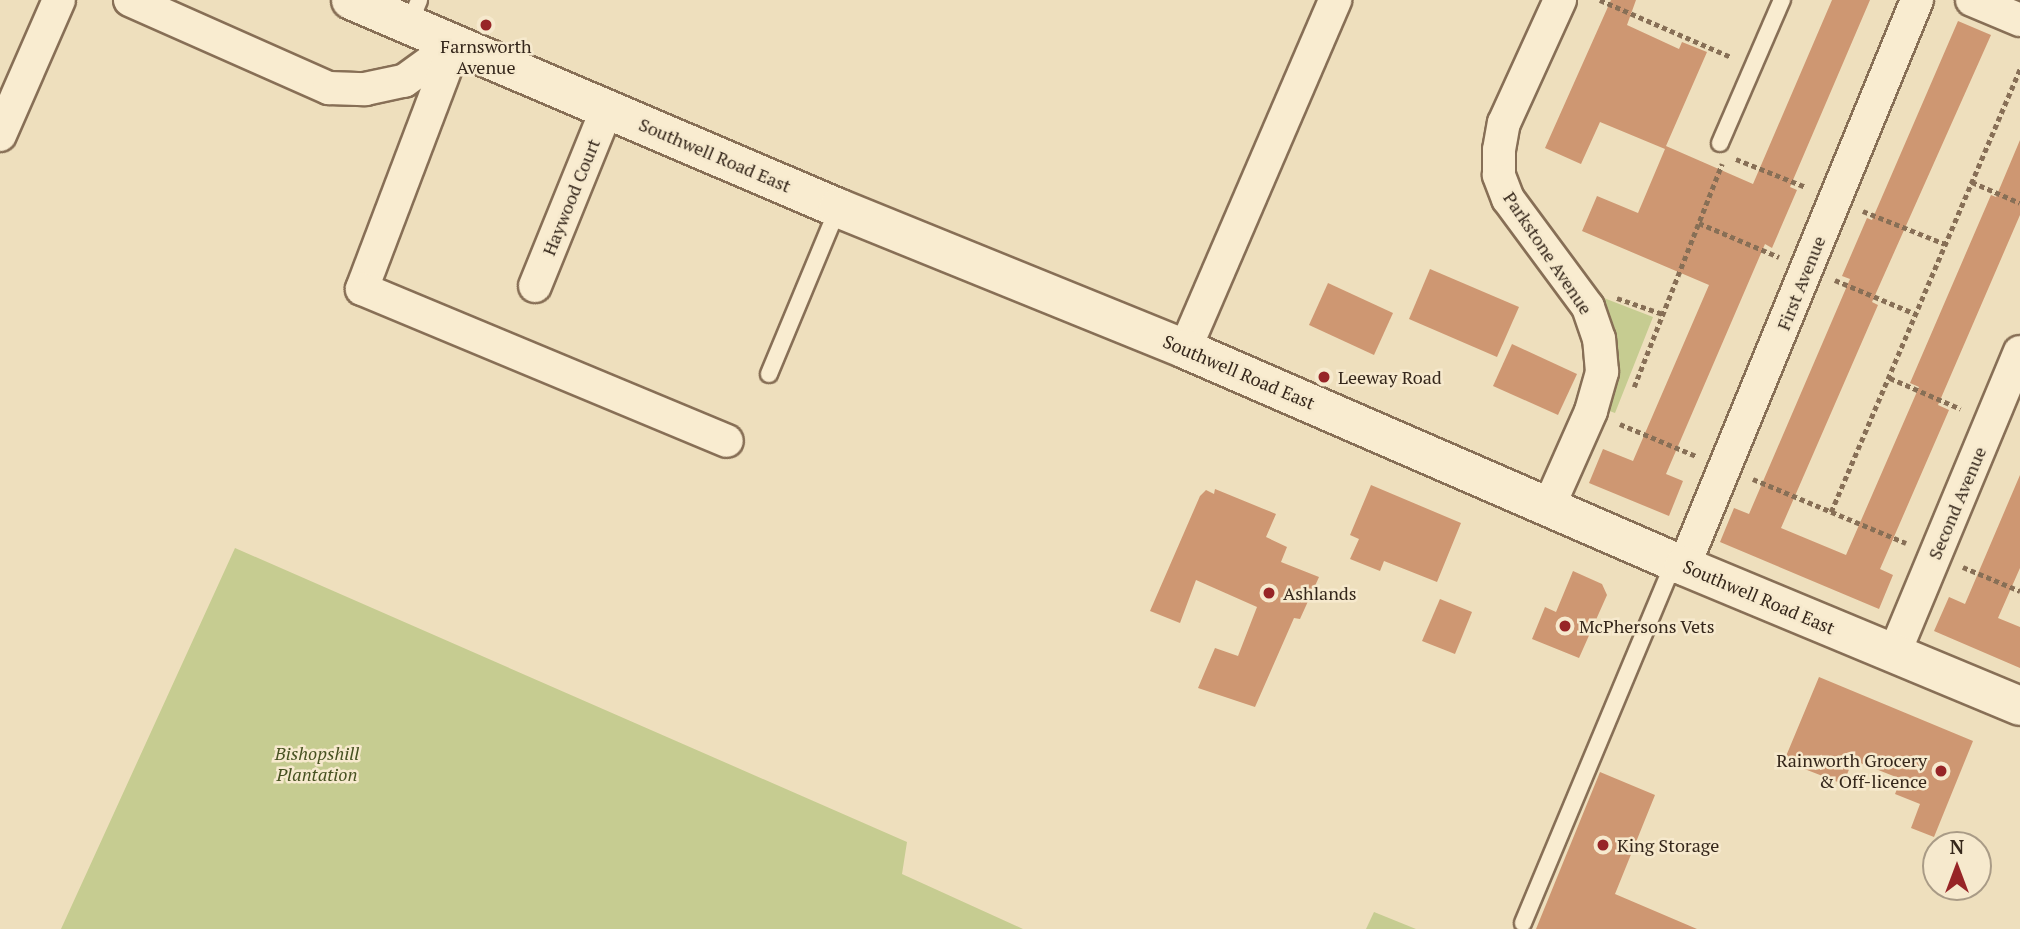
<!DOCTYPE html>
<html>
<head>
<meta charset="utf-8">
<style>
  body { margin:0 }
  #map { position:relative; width:2020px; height:929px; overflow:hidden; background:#eedfbd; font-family:"PT Serif",serif }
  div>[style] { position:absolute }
  .green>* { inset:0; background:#c6cc91 }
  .building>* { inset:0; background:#ce9772 }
  .path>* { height:4.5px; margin-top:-2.25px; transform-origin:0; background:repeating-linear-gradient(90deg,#876f56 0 5px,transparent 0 8.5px) }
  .roads { filter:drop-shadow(2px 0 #876f56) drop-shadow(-2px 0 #876f56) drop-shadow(0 2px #876f56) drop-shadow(0 -2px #876f56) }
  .service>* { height:16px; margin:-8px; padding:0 8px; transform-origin:8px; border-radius:8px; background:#f9ecd0 }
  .minor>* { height:32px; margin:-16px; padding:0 16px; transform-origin:16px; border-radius:16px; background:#f9ecd0 }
  .secondary>* { height:38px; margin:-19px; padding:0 19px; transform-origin:19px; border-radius:19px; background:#f9ecd0 }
  .dots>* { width:19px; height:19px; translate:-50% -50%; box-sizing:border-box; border:4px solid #f6e9cd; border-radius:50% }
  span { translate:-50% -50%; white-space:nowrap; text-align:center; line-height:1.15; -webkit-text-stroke:5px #f6e9cd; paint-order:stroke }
  .poi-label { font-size:18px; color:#35271b }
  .left { translate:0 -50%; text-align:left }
  .right { translate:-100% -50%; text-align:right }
  .street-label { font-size:18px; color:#35271b }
  .park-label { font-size:18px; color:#475221; font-style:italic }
  .north { position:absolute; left:1922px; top:831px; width:70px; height:70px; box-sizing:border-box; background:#f6e9cd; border:2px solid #a99b86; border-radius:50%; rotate:0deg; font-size:19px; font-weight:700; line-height:28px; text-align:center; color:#35271b }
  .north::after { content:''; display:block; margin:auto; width:24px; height:32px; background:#972527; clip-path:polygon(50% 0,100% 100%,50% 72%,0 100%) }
</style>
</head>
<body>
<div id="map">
  <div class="green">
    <div style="clip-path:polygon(1596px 295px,1653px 317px,1615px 413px,1604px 409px,1618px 356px)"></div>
    <div style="clip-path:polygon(235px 548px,907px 842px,902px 874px,1023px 929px,61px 929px)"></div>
    <div style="clip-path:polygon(1374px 912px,1416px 929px,1366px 929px)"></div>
  </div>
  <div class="building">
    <div style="clip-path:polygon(1611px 0,1636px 0,1627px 25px,1679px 49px,1682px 42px,1707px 52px,1666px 146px,1753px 184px,1832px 0,1870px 0,1790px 187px,1797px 190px,1772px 248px,1765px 244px,1666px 474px,1683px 481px,1669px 516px,1589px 483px,1603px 449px,1633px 461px,1709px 285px,1582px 231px,1597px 196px,1638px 213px,1665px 149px,1600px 122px,1581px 164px,1545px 148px)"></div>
    <div style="clip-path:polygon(1958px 21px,1991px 35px,1872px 302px,1878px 305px,1781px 528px,1846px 555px,1919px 387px,1910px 383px,1991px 195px,1996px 197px,2020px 140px,2020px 215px,1938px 405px,1949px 410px,1880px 569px,1893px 575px,1879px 609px,1720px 542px,1734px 508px,1749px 514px,1850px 279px,1842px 276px,1867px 218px,1872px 220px)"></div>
    <div style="clip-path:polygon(1430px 269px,1519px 307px,1497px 357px,1409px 319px)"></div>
    <div style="clip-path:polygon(1328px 283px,1393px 313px,1374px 355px,1309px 325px)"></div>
    <div style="clip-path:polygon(1512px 344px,1577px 374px,1558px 415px,1493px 386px)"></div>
    <div style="clip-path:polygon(2020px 475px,2020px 568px,1998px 618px,2020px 627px,2020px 668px,1934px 631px,1949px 597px,1965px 604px)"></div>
    <div style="clip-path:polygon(1371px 485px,1461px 523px,1437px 582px,1384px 561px,1380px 571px,1350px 559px,1359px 539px,1350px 535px)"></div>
    <div style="clip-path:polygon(1215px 489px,1276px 514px,1266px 537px,1287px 547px,1281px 562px,1319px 577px,1300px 619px,1294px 618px,1255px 707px,1198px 688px,1215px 648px,1238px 656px,1257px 607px,1196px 580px,1180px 623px,1150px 611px,1200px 496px,1206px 490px,1214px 494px)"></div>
    <div style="clip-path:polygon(1573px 571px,1602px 584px,1607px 595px,1579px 658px,1532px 639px,1545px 607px,1556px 612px)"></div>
    <div style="clip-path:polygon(1440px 599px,1472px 612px,1455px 654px,1422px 641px)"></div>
    <div style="clip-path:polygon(1819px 677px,1973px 741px,1934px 837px,1911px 828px,1920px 804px,1895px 794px,1901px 779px,1853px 760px,1843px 784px,1784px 761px)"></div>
    <div style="clip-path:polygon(1600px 772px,1655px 795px,1615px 894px,1697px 929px,1536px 929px)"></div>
  </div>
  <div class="path">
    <div style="left:1600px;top:0;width:143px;rotate:23.5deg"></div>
    <div style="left:1736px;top:159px;width:75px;rotate:21.8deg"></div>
    <div style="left:1972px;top:182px;width:52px;rotate:23.6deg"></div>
    <div style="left:1863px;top:211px;width:88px;rotate:21.9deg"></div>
    <div style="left:1699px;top:223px;width:87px;rotate:23deg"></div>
    <div style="left:1835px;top:280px;width:88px;rotate:22.8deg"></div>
    <div style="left:1617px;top:298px;width:49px;rotate:19.2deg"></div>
    <div style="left:1890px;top:378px;width:77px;rotate:23.6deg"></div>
    <div style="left:1634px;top:387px;width:240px;rotate:-68.5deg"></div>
    <div style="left:1620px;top:424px;width:82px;rotate:22.8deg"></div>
    <div style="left:1753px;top:479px;width:166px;rotate:22.7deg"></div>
    <div style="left:1831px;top:512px;width:483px;rotate:-66.9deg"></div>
    <div style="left:1963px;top:567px;width:62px;rotate:22.8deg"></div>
  </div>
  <div class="roads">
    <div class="service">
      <div style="left:409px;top:24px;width:26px;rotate:-67deg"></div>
      <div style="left:1720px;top:143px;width:156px;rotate:-66.6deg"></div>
      <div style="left:769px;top:374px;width:180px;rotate:-67.4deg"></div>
      <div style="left:1523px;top:923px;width:391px;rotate:-67.3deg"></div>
    </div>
    <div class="minor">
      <div style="left:130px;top:0;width:218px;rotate:23.9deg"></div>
      <div style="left:329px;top:88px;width:36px;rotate:2deg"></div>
      <div style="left:365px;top:89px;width:40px;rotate:-12deg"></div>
      <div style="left:404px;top:81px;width:63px;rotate:-36deg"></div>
      <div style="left:1972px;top:0;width:52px;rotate:22.6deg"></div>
      <div style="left:455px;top:44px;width:262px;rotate:110.8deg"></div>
      <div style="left:362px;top:289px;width:395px;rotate:22.6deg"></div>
      <div style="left:0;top:135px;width:147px;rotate:-66.4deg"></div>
      <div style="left:535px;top:286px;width:191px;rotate:-67.9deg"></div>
      <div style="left:1185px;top:349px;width:380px;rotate:-66.7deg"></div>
      <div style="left:1549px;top:506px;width:104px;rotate:-66.1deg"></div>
      <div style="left:1591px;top:411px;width:41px;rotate:-74.2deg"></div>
      <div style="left:1602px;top:372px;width:33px;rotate:-95deg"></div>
      <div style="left:1599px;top:339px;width:34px;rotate:-109deg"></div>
      <div style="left:1588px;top:307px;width:134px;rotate:-126.5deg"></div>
      <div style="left:1508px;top:199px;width:26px;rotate:-111deg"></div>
      <div style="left:1499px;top:175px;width:25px;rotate:-90deg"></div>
      <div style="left:1499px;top:150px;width:27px;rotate:-80deg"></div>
      <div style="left:1504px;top:123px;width:135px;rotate:-65.5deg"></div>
      <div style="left:1684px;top:566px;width:612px;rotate:-67.62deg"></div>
      <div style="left:1894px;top:654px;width:327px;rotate:-67.4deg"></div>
    </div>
    <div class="secondary">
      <div style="left:351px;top:0;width:530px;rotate:23.13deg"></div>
      <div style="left:838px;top:208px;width:375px;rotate:22.1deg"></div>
      <div style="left:1185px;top:349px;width:544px;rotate:23.5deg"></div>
      <div style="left:1684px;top:566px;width:364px;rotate:22.6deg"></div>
    </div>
  </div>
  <div class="dots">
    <div style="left:486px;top:25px;background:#972527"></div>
    <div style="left:1324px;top:377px;background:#972527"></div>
    <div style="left:1269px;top:593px;background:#972527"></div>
    <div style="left:1565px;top:626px;background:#972527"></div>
    <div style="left:1941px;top:771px;background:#972527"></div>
    <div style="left:1603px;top:845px;background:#972527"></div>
  </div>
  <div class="poi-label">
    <span style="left:486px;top:57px">Farnsworth<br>Avenue</span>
    <span class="left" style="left:1338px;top:377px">Leeway Road</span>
    <span class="left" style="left:1283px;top:593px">Ashlands</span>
    <span class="left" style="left:1579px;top:626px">McPhersons Vets</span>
    <span class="right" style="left:1927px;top:771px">Rainworth Grocery<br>&amp; Off-licence</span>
    <span class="left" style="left:1617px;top:845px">King Storage</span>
  </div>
  <div class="street-label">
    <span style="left:715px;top:155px;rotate:23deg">Southwell Road East</span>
    <span style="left:571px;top:197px;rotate:-68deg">Haywood Court</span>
    <span style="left:1548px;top:253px;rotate:56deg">Parkstone Avenue</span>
    <span style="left:1801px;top:283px;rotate:-68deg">First Avenue</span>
    <span style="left:1239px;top:372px;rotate:23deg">Southwell Road East</span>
    <span style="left:1957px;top:503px;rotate:-67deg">Second Avenue</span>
    <span style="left:1759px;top:597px;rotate:23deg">Southwell Road East</span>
  </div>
  <div class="park-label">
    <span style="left:317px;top:764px">Bishopshill<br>Plantation</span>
  </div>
  <div class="north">N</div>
</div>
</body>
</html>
